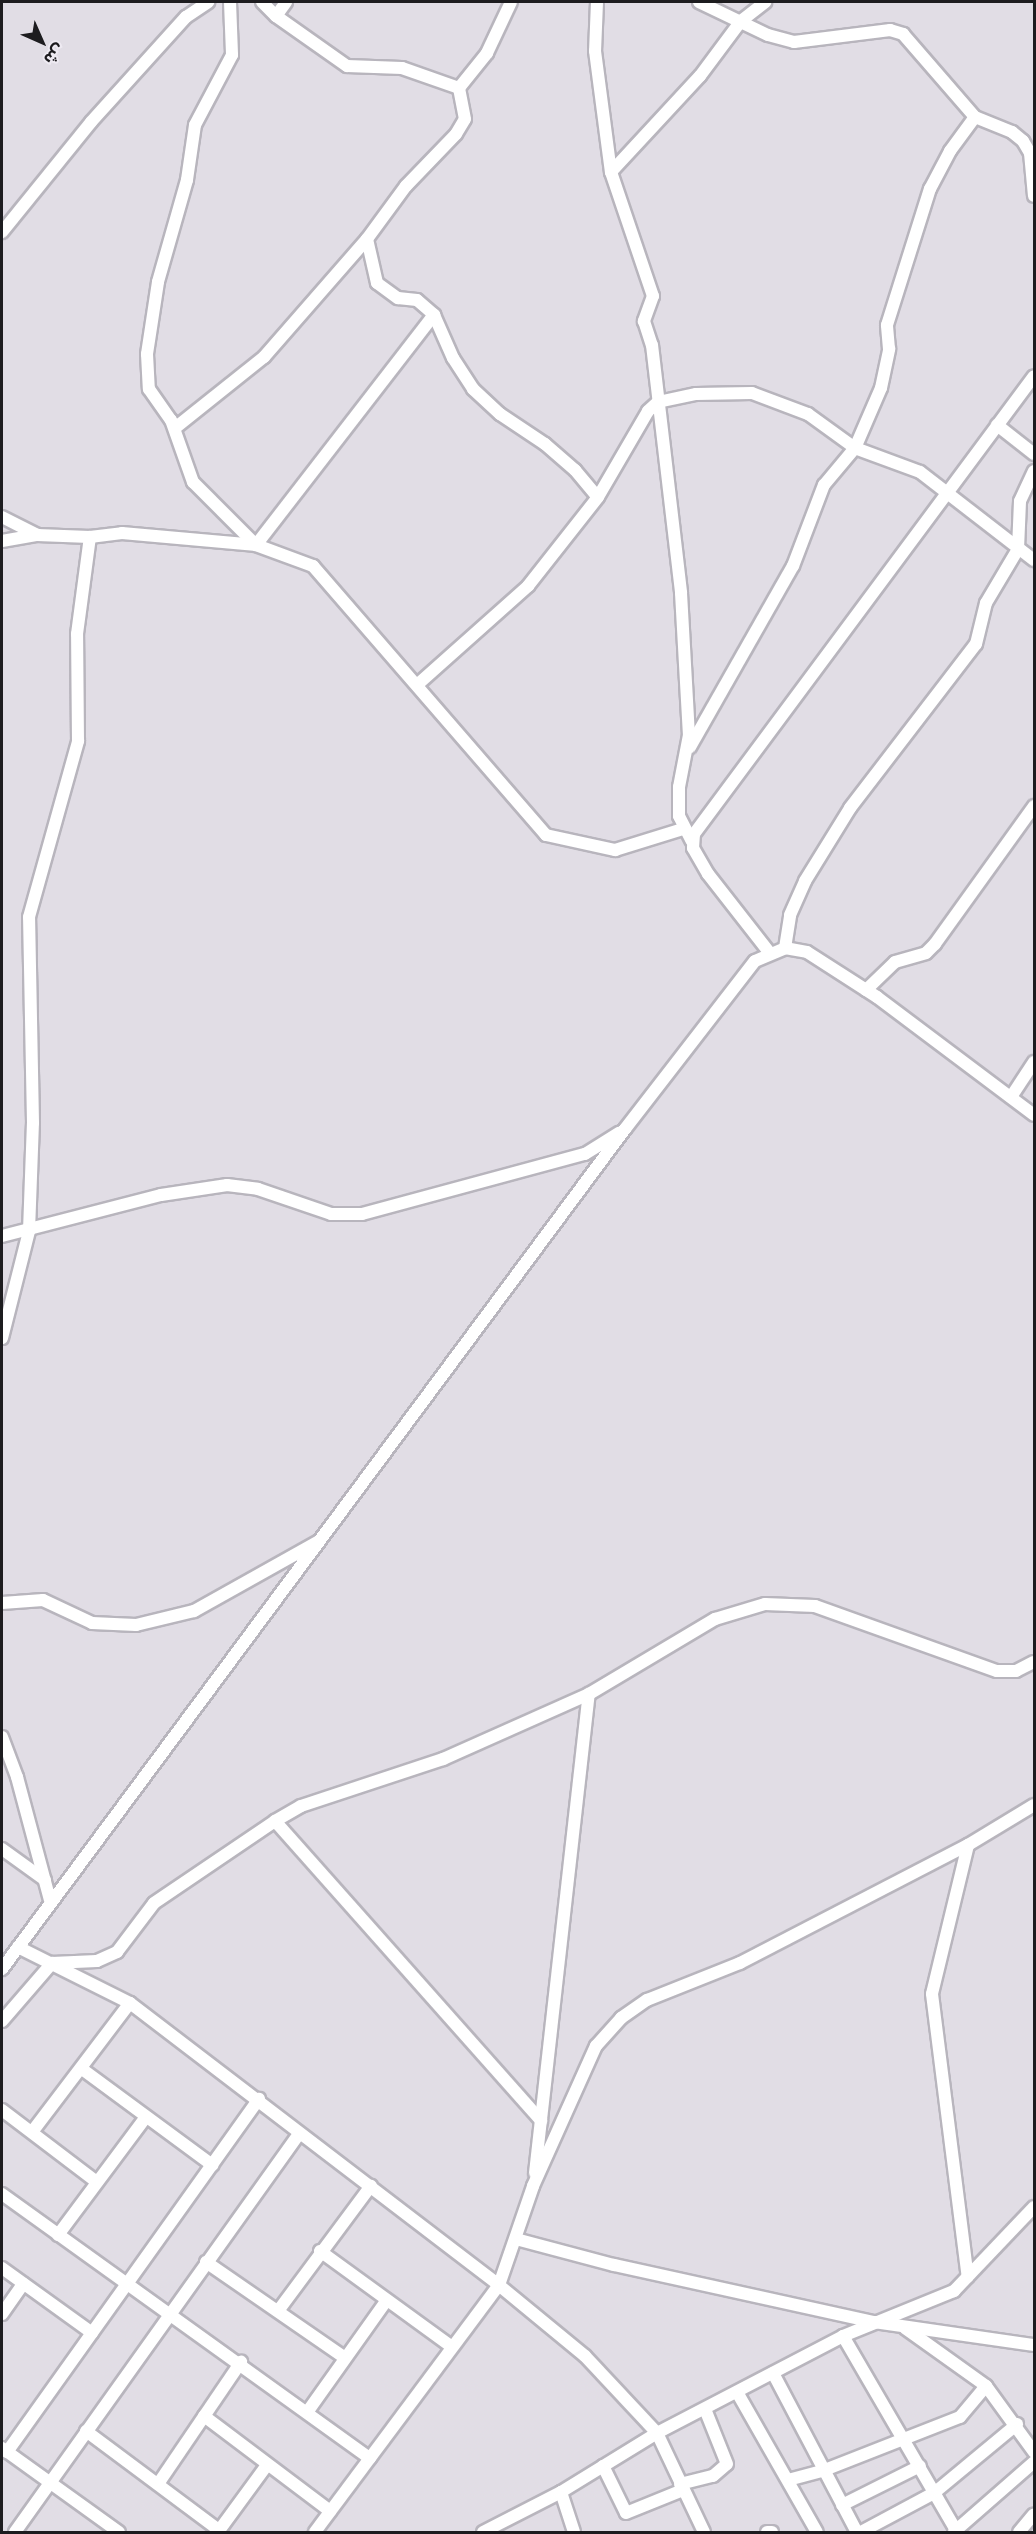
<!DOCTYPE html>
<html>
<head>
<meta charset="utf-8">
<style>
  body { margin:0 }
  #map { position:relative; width:1036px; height:2534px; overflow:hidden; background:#e1dde5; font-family:"Golos Text","Noto Sans Arabic",sans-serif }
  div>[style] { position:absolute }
  .roads { filter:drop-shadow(2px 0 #b8b5bd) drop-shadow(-2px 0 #b8b5bd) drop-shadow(0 2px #b8b5bd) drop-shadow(0 -2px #b8b5bd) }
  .minor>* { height:12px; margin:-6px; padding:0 6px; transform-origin:6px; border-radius:6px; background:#fff }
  span { translate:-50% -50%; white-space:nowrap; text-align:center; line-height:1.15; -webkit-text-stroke:4.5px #eeeaf2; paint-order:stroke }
  .frame { position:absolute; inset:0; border:3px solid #1d1c1f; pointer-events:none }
  .north { position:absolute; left:12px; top:12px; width:60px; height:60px; -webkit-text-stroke:4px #eeeaf2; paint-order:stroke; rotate:135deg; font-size:16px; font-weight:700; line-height:24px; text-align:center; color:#1d1c1f }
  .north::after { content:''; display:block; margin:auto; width:21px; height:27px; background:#1d1c1f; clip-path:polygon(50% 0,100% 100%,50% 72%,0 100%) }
</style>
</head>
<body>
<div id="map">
  <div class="roads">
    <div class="minor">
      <div style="left:230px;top:2px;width:53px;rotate:87.8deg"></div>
      <div style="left:232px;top:55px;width:79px;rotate:117.9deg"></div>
      <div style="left:195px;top:125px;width:56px;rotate:98.3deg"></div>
      <div style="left:187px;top:180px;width:106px;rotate:105.9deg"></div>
      <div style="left:158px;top:282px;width:73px;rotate:98.7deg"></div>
      <div style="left:147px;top:354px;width:35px;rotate:87deg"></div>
      <div style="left:149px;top:389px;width:38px;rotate:55deg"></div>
      <div style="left:171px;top:420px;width:66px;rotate:70.5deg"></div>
      <div style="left:193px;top:482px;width:89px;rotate:45deg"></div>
      <div style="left:256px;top:545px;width:61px;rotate:20.2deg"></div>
      <div style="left:313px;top:566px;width:356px;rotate:49.1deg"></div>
      <div style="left:546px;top:835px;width:71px;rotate:12.3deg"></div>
      <div style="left:615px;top:850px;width:71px;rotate:-17.2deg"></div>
      <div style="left:262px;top:2px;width:20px;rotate:45deg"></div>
      <div style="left:276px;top:16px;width:87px;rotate:35.2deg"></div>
      <div style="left:347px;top:66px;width:55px;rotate:2.1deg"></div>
      <div style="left:402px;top:68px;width:60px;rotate:19.3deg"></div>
      <div style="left:597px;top:2px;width:49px;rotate:92.3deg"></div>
      <div style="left:595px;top:51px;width:122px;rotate:82.5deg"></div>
      <div style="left:611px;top:172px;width:131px;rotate:71.3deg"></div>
      <div style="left:653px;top:296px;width:27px;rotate:110deg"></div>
      <div style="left:644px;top:321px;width:25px;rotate:72deg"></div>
      <div style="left:652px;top:345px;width:250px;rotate:83.3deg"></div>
      <div style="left:681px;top:593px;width:142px;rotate:86.8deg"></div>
      <div style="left:689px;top:735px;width:53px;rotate:100.9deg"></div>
      <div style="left:679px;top:787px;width:29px;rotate:90deg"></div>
      <div style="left:679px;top:816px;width:28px;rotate:63deg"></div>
      <div style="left:699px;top:2px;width:76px;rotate:25.6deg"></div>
      <div style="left:768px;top:35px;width:27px;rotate:15deg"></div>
      <div style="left:794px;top:42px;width:97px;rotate:-7.1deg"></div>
      <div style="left:890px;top:30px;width:14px;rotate:17deg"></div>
      <div style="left:903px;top:34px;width:110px;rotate:49.1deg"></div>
      <div style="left:975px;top:117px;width:40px;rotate:22deg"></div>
      <div style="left:1012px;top:132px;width:14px;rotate:39deg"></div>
      <div style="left:1023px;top:141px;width:14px;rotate:60deg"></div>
      <div style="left:1030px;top:153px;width:43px;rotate:84.7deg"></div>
      <div style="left:276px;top:16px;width:17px;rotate:-54deg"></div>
      <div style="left:611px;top:172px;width:131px;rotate:-47.2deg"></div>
      <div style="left:700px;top:76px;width:69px;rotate:-53.3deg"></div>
      <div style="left:741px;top:21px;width:31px;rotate:-38deg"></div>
      <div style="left:2px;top:232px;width:141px;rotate:-51deg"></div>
      <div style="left:91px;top:122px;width:142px;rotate:-47.9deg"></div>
      <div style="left:186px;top:17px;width:27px;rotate:-34deg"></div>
      <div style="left:367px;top:239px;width:45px;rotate:77.2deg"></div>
      <div style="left:377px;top:283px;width:26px;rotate:36deg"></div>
      <div style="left:398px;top:298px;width:19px;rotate:6deg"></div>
      <div style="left:417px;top:300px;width:23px;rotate:41deg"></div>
      <div style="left:434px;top:315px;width:47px;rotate:66.2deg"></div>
      <div style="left:453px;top:358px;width:37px;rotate:57deg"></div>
      <div style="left:473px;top:389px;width:37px;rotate:43deg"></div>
      <div style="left:500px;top:414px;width:54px;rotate:33.7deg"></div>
      <div style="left:545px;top:444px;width:40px;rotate:41deg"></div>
      <div style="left:575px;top:470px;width:35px;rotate:50deg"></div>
      <div style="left:997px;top:425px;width:47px;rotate:38.1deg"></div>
      <div style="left:175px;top:428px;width:114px;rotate:-38.6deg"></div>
      <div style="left:264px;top:357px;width:157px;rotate:-48.9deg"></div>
      <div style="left:367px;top:239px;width:66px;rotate:-53.7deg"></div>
      <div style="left:406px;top:186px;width:72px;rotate:-46.1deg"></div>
      <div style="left:456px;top:134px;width:17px;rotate:-59deg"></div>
      <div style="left:465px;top:119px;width:32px;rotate:-101deg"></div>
      <div style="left:459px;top:88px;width:45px;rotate:-51.3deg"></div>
      <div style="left:487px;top:53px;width:56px;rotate:-64.8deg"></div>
      <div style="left:2px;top:517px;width:39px;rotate:27deg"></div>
      <div style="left:37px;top:535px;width:53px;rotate:2.2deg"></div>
      <div style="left:90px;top:537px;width:32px;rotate:-7deg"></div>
      <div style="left:122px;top:533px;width:135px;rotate:5.1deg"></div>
      <div style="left:256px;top:545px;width:291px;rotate:-52.3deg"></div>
      <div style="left:2px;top:541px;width:36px;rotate:-10deg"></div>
      <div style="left:417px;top:685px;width:149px;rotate:-41.7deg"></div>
      <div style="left:528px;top:586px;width:113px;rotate:-51.8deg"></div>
      <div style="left:598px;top:497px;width:99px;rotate:-59.8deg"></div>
      <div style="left:648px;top:411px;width:13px;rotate:-42deg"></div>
      <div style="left:658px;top:402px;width:39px;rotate:-12deg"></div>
      <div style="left:696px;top:394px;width:56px;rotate:-1deg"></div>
      <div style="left:752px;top:393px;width:60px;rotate:20.6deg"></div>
      <div style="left:808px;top:414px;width:58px;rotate:35.9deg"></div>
      <div style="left:855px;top:448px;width:69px;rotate:20.3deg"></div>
      <div style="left:920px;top:472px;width:144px;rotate:37.7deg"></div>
      <div style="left:690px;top:747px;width:208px;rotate:-60.4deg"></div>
      <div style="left:793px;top:566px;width:87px;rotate:-69.1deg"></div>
      <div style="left:824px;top:485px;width:48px;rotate:-50deg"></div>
      <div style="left:855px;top:448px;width:65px;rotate:-66.6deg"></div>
      <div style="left:881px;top:388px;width:40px;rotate:-78deg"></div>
      <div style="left:889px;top:349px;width:24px;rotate:-95deg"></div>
      <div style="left:887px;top:325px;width:143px;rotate:-72.5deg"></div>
      <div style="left:930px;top:189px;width:43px;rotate:-62.2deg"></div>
      <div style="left:950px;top:151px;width:42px;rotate:-53.7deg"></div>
      <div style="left:785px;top:948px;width:33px;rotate:-81deg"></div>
      <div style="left:790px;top:915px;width:37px;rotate:-66deg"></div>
      <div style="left:805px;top:881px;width:86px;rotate:-58.3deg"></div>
      <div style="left:850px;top:808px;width:207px;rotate:-52.5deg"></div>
      <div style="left:976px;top:644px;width:42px;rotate:-76.3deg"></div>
      <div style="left:986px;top:603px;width:63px;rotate:-59.3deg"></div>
      <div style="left:1018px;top:549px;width:48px;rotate:-87.6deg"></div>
      <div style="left:1020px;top:501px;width:33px;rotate:-65deg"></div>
      <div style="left:769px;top:952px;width:99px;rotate:-128deg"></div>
      <div style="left:708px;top:874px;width:30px;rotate:-120deg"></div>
      <div style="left:693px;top:848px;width:14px;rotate:-86deg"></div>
      <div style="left:694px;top:834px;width:570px;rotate:-53.41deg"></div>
      <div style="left:866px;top:990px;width:40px;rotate:-44deg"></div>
      <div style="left:895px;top:962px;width:32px;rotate:-16deg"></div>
      <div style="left:926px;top:953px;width:13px;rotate:-45deg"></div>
      <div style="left:935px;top:944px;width:170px;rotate:-54.3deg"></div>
      <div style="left:1011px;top:1097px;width:42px;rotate:-56.7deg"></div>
      <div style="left:2px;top:1236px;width:164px;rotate:-14.5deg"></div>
      <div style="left:161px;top:1195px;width:67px;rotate:-8.6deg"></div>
      <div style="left:227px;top:1185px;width:31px;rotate:7deg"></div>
      <div style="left:258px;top:1189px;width:77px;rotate:18.9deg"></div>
      <div style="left:331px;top:1214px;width:31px"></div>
      <div style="left:362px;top:1214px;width:231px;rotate:-15.1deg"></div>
      <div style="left:585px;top:1154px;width:40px;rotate:-32deg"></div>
      <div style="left:2px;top:1338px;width:110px;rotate:-75.8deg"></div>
      <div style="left:29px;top:1231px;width:108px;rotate:-87.9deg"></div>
      <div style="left:33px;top:1123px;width:206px;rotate:-91.1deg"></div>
      <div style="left:29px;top:917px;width:183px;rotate:-74.4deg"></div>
      <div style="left:78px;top:741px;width:107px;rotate:-90.5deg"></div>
      <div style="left:77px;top:634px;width:98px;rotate:-82.4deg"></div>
      <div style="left:2px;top:1603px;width:41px;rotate:-4.2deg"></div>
      <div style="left:43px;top:1600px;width:54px;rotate:25.1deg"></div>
      <div style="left:92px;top:1623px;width:44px;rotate:2.6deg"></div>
      <div style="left:136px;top:1625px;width:60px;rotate:-13.6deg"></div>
      <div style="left:194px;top:1611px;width:143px;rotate:-29.2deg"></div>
      <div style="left:2px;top:1737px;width:43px;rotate:69.4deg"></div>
      <div style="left:17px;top:1777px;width:127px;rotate:75deg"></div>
      <div style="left:275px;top:1821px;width:401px;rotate:48.4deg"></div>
      <div style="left:968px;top:1845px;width:153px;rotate:103.6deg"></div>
      <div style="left:932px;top:1994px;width:285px;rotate:82.8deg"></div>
      <div style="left:2px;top:1849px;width:53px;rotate:35.8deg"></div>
      <div style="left:18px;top:1947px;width:125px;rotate:26.6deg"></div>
      <div style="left:130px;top:2003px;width:464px;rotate:37.4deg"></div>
      <div style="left:499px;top:2285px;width:308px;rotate:126.7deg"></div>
      <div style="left:2px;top:1969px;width:1046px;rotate:-53.44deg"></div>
      <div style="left:625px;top:1129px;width:212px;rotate:-52.3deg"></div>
      <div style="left:755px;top:961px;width:33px;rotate:-23deg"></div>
      <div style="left:785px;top:948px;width:22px;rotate:10deg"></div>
      <div style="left:807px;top:952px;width:83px;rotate:32.7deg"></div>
      <div style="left:877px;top:997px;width:196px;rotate:36.9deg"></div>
      <div style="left:2px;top:2021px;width:77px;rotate:-49.2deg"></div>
      <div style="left:52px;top:1963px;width:45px;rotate:-2.5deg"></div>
      <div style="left:97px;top:1961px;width:22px;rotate:-24deg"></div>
      <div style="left:117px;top:1952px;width:61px;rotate:-52.9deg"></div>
      <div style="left:154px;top:1903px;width:146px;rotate:-34.1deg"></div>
      <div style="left:275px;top:1821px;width:30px;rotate:-30deg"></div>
      <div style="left:301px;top:1806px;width:150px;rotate:-18.3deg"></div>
      <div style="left:443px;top:1759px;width:160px;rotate:-24deg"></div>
      <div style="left:589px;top:1694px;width:147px;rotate:-30.8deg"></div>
      <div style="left:715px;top:1619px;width:52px;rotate:-16.7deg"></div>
      <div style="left:765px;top:1604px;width:50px;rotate:2.3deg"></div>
      <div style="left:815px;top:1606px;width:193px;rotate:19.7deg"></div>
      <div style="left:997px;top:1671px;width:19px"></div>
      <div style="left:1016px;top:1671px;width:20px;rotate:-27deg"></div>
      <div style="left:82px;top:2069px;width:162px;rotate:36.4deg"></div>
      <div style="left:2px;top:2110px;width:119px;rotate:37.2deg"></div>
      <div style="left:32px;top:2132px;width:162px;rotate:-52.8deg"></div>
      <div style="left:535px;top:2173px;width:482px;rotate:-83.6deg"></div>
      <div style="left:2px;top:2194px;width:453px;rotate:35.7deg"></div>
      <div style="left:58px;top:2235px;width:147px;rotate:-53.3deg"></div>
      <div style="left:516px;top:2239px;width:101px;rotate:14.9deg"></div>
      <div style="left:614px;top:2265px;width:266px;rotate:12.4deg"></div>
      <div style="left:874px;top:2322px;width:162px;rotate:8.2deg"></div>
      <div style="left:320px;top:2251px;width:163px;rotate:36deg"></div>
      <div style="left:206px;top:2262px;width:169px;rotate:34.6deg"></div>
      <div style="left:2px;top:2268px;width:111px;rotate:35.8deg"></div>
      <div style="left:278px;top:2311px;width:156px;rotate:-53.4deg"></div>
      <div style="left:2px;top:2314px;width:37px;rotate:-55deg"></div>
      <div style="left:905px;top:2328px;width:100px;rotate:35.6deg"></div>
      <div style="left:986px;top:2386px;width:82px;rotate:54deg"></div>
      <div style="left:843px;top:2336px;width:227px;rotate:59.8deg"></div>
      <div style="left:773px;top:2373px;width:180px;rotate:62.2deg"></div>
      <div style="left:737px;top:2392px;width:161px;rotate:60.3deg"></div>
      <div style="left:308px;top:2411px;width:136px;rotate:-54.6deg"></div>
      <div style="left:204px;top:2416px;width:158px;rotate:37deg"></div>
      <div style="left:86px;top:2431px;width:166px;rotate:36.7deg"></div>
      <div style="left:2px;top:2448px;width:144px;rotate:35.7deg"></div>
      <div style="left:7px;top:2452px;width:434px;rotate:-54.5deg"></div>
      <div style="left:603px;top:2466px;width:52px;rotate:63.9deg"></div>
      <div style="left:626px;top:2513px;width:61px;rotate:-22deg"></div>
      <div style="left:788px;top:2480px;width:35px;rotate:-15deg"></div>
      <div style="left:822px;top:2471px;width:148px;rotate:-21.4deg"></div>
      <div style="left:960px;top:2417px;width:40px;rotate:-50deg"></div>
      <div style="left:158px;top:2484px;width:148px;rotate:-55.8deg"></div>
      <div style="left:680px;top:2484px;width:34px;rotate:-14deg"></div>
      <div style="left:713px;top:2476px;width:18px;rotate:-41deg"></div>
      <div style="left:727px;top:2464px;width:59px;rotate:-111.8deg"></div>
      <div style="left:561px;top:2492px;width:42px;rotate:72deg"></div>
      <div style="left:842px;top:2505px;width:87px;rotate:-26.6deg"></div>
      <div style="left:15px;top:2532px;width:488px;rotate:-54.5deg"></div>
      <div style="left:218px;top:2532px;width:83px;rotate:-53.8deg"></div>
      <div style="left:483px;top:2532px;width:88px;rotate:-27.1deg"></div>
      <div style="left:561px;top:2492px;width:113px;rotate:-31.6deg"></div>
      <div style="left:657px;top:2433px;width:210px;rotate:-27.5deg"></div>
      <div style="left:843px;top:2336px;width:120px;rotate:-22.1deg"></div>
      <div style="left:954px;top:2291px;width:116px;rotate:-46.4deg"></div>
      <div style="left:704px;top:2532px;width:110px;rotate:-115.4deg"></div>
      <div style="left:657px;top:2433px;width:105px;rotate:-133.1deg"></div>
      <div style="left:585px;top:2356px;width:112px;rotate:-140.5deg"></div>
      <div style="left:499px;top:2285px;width:105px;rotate:-71deg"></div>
      <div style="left:533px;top:2186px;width:154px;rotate:-65.8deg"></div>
      <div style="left:596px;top:2046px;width:38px;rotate:-48deg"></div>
      <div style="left:621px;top:2018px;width:32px;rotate:-35deg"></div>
      <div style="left:647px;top:2000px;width:100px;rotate:-21.7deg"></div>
      <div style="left:740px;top:1963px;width:257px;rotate:-27.4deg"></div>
      <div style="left:968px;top:1845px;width:77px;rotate:-31.2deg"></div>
      <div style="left:767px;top:2532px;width:5px"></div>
      <div style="left:861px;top:2532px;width:83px;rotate:-28.1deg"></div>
      <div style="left:934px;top:2493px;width:108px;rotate:-39.7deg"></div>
      <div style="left:954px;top:2532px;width:106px;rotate:-41.2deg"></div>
      <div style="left:1019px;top:2532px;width:23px;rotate:-50deg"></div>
    </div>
  </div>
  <div class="frame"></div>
  <div class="north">ش</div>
</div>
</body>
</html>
